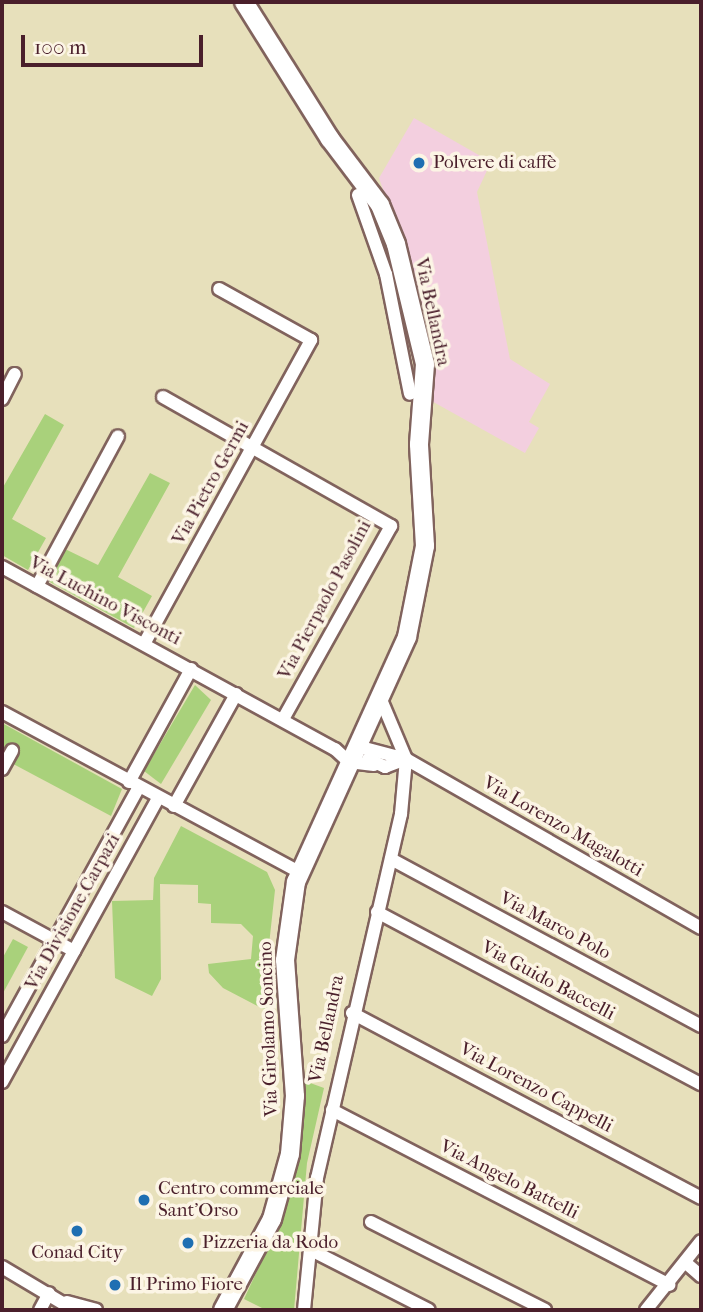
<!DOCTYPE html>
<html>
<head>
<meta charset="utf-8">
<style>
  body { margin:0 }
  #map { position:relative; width:703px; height:1312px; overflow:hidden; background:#e7e0bb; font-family:"IM FELL French Canon",serif }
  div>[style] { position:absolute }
  .built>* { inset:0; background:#f3cfdf }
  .green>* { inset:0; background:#a9d17b }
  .roads { filter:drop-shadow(2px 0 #81635d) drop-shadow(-2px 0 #81635d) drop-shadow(0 2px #81635d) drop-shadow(0 -2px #81635d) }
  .street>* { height:12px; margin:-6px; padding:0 6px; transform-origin:6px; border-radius:6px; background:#fff }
  .secondary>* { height:18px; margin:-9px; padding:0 9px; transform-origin:9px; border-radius:9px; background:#fff }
  .dots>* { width:19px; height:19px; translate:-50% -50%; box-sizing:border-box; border:4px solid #fcf5e5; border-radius:50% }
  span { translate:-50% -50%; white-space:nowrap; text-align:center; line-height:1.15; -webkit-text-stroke:7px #fcf5e5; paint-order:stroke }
  .poi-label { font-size:19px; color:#4a1f2b }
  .left { translate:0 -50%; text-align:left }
  .street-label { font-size:19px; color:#4a1f2b }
  .frame { position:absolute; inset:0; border:4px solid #4a1f2b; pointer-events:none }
  .scale { position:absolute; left:21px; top:35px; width:182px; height:32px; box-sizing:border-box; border:4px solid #4a1f2b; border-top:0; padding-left:9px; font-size:21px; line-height:24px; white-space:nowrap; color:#4a1f2b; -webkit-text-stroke:5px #fcf5e5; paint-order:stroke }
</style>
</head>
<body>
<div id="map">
  <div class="built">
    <div style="clip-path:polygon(414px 118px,491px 162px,477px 192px,510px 359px,550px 384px,529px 422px,539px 428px,525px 453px,428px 399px,397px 230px,379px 178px)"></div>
  </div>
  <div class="green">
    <div style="clip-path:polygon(45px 414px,64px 425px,12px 519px,46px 538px,28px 570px,2px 555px,2px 489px)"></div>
    <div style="clip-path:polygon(150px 473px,170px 483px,118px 577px,152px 596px,134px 628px,48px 581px,65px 549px,98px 565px)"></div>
    <div style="clip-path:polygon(195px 685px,211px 700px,161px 784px,144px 771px)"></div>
    <div style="clip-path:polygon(2px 723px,122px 789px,111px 816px,2px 758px)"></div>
    <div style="clip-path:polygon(181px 826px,267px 872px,275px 890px,268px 954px,271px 1013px,223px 988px,209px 973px,208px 964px,251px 959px,253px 936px,241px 924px,211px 923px,211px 904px,198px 903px,198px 885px,160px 884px,161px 979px,152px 996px,115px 978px,112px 901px,153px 900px,154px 878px)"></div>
    <div style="clip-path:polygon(13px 939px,28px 947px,2px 995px,2px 959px)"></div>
    <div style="clip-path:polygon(302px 1080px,324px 1088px,307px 1163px,294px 1310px,266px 1310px,244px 1299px,280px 1222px,294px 1174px)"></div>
  </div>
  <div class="roads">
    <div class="street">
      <div style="left:358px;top:195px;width:84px;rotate:70.5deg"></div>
      <div style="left:386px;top:274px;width:122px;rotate:78.7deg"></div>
      <div style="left:163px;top:397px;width:262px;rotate:29.5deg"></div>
      <div style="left:391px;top:526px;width:221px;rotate:119.2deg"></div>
      <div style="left:2px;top:399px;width:28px;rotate:-63deg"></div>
      <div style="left:2px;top:567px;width:379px;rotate:28.7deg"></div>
      <div style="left:335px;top:749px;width:19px;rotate:43deg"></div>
      <div style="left:349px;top:762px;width:25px;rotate:7deg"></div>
      <div style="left:37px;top:586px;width:170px;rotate:-61.6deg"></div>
      <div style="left:144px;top:644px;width:347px;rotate:-61.2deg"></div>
      <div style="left:311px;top:340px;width:105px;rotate:-151deg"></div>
      <div style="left:2px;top:712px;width:337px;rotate:28.3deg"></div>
      <div style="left:357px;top:746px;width:51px;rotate:14.9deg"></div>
      <div style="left:406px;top:759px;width:340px;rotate:29.8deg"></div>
      <div style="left:368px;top:759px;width:19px;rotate:25deg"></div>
      <div style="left:385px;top:767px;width:22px;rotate:-21deg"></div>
      <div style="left:2px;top:769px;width:21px;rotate:-61deg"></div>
      <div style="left:129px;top:782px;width:129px;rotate:-61.2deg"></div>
      <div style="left:174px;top:806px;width:128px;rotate:-61deg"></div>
      <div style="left:391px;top:859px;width:352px;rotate:28.3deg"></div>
      <div style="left:2px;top:912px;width:82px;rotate:28.4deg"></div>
      <div style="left:377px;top:912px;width:367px;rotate:28deg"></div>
      <div style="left:352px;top:1013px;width:395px;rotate:27.9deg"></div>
      <div style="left:2px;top:1036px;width:284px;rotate:-61.2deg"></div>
      <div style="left:2px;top:1082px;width:324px;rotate:-61.2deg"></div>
      <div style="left:332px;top:1110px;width:380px;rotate:27.4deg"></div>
      <div style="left:371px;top:1222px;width:195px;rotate:26.8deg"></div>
      <div style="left:311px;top:1250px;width:132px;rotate:27deg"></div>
      <div style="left:686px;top:1263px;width:20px;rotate:41deg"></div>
      <div style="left:2px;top:1267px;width:84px;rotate:30.8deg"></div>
      <div style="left:67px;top:1302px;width:30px;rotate:15deg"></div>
      <div style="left:40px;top:1310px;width:19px;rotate:-62deg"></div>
      <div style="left:304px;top:1310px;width:133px;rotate:-84.4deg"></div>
      <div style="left:317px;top:1178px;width:374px;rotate:-77deg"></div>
      <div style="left:401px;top:814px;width:55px;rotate:-84.8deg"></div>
      <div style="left:406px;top:759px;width:67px;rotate:-112.8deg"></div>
      <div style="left:646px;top:1310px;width:88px;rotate:-51.4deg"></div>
    </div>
    <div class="secondary">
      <div style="left:223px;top:1310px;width:103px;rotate:-61.7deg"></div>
      <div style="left:272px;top:1219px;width:67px;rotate:-74.5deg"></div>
      <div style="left:290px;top:1154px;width:58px;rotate:-85.1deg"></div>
      <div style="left:295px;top:1096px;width:136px;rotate:-94.2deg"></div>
      <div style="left:285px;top:960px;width:79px;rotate:-82deg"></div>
      <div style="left:296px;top:882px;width:269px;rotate:-65.6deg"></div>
      <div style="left:407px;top:637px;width:93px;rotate:-78.8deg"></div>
      <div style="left:425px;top:546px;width:102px;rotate:-93.4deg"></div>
      <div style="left:419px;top:444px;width:80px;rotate:-85.7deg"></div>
      <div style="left:425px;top:364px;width:123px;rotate:-103.6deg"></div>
      <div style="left:396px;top:244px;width:42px;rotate:-112.3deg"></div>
      <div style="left:380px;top:205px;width:83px;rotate:-127.1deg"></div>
      <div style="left:330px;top:139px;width:162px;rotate:-122.1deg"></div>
    </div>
  </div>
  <div class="dots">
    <div style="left:419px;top:163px;background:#1f6fb2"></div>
    <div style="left:144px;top:1200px;background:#1f6fb2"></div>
    <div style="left:77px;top:1231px;background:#1f6fb2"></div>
    <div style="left:188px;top:1243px;background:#1f6fb2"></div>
    <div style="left:115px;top:1285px;background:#1f6fb2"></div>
  </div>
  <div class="poi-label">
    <span class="left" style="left:433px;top:163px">Polvere di caffè</span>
    <span class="left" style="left:158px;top:1200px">Centro commerciale<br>Sant'Orso</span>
    <span class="left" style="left:202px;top:1243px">Pizzeria da Rodo</span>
    <span style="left:77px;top:1253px">Conad City</span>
    <span class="left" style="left:129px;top:1285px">Il Primo Fiore</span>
  </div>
  <div class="street-label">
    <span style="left:432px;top:312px;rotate:78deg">Via Bellandra</span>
    <span style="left:211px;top:483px;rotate:-61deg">Via Pietro Germi</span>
    <span style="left:325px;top:600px;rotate:-62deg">Via Pierpaolo Pasolini</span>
    <span style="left:105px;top:601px;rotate:28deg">Via Luchino Visconti</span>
    <span style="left:563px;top:827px;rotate:30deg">Via Lorenzo Magalotti</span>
    <span style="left:73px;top:912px;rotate:-61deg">Via Divisione Carpazi</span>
    <span style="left:555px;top:926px;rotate:28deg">Via Marco Polo</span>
    <span style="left:548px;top:981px;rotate:28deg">Via Guido Baccelli</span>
    <span style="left:269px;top:1029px;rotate:-92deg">Via Girolamo Soncino</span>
    <span style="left:327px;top:1029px;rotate:-78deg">Via Bellandra</span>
    <span style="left:536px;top:1088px;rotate:28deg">Via Lorenzo Cappelli</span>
    <span style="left:509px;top:1180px;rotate:27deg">Via Angelo Battelli</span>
  </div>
  <div class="frame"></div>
  <div class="scale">100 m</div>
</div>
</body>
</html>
